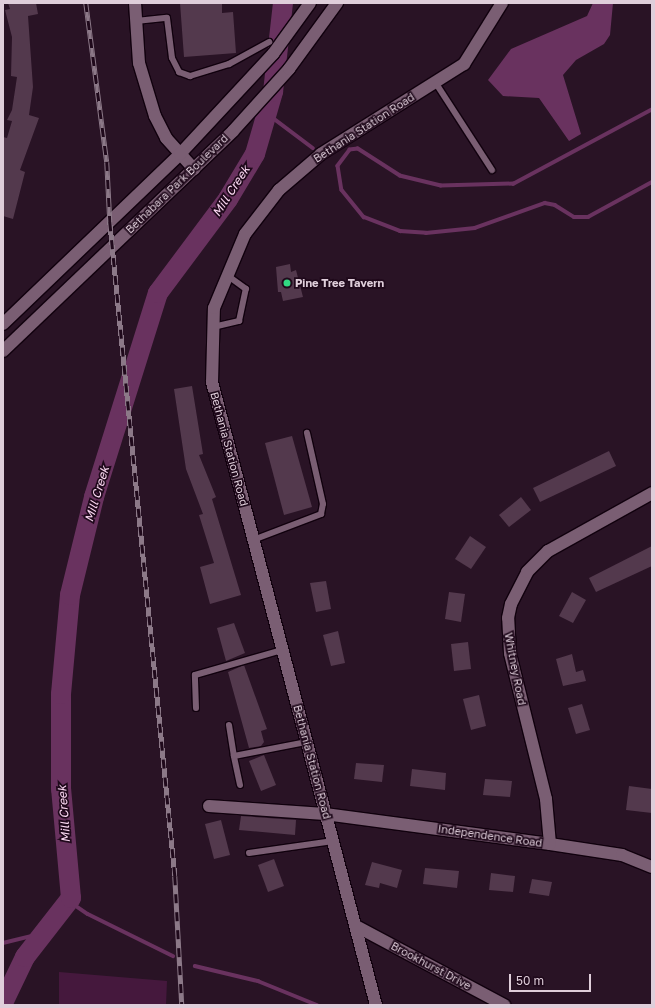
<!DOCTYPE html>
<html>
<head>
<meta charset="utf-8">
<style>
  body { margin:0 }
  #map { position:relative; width:655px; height:1008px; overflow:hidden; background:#291325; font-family:"Golos Text",sans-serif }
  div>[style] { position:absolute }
  .green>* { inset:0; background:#45183d }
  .water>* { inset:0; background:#69325f }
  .stream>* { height:3.5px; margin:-1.75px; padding:0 1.75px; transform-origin:1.75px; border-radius:1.75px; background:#69325f }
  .river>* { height:20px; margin:-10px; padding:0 10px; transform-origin:10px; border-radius:10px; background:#69325f }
  .building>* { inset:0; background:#53394d }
  .roads { filter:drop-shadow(1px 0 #11010e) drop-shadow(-1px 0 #11010e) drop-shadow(0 1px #11010e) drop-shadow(0 -1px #11010e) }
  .lane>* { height:6px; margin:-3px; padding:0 3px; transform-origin:3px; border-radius:3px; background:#7a5e73 }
  .street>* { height:12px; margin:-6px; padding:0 6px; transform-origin:6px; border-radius:6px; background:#7a5e73 }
  .secondary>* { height:12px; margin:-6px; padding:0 6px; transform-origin:6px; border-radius:6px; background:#7a5e73 }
  .rail>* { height:4.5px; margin-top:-2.25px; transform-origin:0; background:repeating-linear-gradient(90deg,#1f091b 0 9px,#8c7988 0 18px); box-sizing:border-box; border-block:1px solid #8c7988 }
  .dots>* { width:11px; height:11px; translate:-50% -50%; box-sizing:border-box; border:2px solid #1f091b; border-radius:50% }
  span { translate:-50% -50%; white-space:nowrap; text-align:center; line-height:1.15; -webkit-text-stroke:3.5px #1f091b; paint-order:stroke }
  .street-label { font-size:11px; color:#dfceda }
  .poi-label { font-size:11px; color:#dfceda; font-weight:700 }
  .left { translate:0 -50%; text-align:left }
  .water-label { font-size:12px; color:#fbd8f2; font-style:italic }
  .frame { position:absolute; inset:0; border:4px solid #dfceda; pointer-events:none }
  .scale { position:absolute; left:509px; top:974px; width:82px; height:18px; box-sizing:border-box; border:2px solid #dfceda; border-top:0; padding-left:5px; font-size:12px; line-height:14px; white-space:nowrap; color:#dfceda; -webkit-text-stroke:3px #1f091b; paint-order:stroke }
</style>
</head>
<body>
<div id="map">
  <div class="green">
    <div style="clip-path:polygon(59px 972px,167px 981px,166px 1005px,59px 1005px)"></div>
  </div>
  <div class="water">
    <div style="clip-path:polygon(593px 3px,613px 3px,610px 35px,604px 44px,576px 60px,563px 75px,581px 134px,569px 141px,539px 98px,503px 96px,488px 80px,511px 49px,587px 16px)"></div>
  </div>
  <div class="stream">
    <div style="left:652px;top:110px;width:157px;rotate:151.8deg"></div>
    <div style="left:514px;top:184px;width:73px;rotate:178.4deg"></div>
    <div style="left:441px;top:186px;width:42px;rotate:-166.3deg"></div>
    <div style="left:400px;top:176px;width:50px;rotate:-147.3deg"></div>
    <div style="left:358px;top:149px;width:8px;rotate:173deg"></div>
    <div style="left:350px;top:150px;width:20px;rotate:127deg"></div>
    <div style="left:338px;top:166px;width:24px;rotate:81deg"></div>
    <div style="left:342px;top:190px;width:35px;rotate:51deg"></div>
    <div style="left:364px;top:217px;width:39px;rotate:21deg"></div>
    <div style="left:400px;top:231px;width:26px;rotate:4deg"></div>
    <div style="left:426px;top:233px;width:49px;rotate:-5.8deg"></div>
    <div style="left:475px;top:228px;width:74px;rotate:-19.7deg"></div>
    <div style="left:545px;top:203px;width:10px;rotate:11deg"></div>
    <div style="left:555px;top:205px;width:22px;rotate:32deg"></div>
    <div style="left:574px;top:217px;width:14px"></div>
    <div style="left:588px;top:217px;width:73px;rotate:-28.7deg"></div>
    <div style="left:269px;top:115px;width:55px;rotate:36.9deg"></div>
    <div style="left:71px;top:898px;width:9px;rotate:58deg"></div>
    <div style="left:76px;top:906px;width:14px;rotate:34deg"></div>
    <div style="left:88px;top:914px;width:95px;rotate:26.3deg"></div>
    <div style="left:3px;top:943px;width:42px;rotate:-13.7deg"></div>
    <div style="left:195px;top:966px;width:65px;rotate:13.4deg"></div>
    <div style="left:258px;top:981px;width:64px;rotate:22.1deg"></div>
  </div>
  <div class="river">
    <div style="left:3px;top:1003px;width:51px;rotate:-64.4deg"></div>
    <div style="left:25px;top:957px;width:75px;rotate:-52.1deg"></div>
    <div style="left:71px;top:898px;width:109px;rotate:-95.2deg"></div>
    <div style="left:61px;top:789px;width:95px;rotate:-90deg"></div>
    <div style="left:61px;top:694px;width:99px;rotate:-84.8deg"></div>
    <div style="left:70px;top:595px;width:101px;rotate:-76.2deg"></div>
    <div style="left:94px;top:497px;width:214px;rotate:-72.6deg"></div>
    <div style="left:158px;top:293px;width:117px;rotate:-53.3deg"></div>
    <div style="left:228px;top:199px;width:52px;rotate:-59deg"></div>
    <div style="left:255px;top:154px;width:65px;rotate:-73.8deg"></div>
    <div style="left:273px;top:92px;width:90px;rotate:-83.6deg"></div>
  </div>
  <div class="building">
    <div style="clip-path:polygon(8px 3px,36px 3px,38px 14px,28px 16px,33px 87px,29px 115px,39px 118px,20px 170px,25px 172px,13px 219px,3px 216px,3px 137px,7px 138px,12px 121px,7px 120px,12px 110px,17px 77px,11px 76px,12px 37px,5px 10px,10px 9px)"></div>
    <div style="clip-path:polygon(180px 3px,222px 3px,222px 13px,233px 12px,236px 53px,184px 57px)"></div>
    <div style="clip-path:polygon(290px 264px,291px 272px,296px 270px,303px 297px,283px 301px,281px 292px,278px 292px,276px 267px)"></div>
    <div style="clip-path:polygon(192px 386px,203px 454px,199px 455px,216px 497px,212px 499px,241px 595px,210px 604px,200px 567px,214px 563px,199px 515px,203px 514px,186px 469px,174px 389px)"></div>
    <div style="clip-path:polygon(292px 436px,312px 507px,284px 515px,265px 443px)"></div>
    <div style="clip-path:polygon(609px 451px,616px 466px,540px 502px,533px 488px)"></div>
    <div style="clip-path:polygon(521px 497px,531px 510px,509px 527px,499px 515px)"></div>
    <div style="clip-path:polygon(470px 536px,486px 547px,471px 569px,455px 559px)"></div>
    <div style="clip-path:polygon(652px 546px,652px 566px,596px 592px,589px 578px)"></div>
    <div style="clip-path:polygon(326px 581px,331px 609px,316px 612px,310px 583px)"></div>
    <div style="clip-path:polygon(449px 592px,465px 594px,461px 622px,445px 619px)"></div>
    <div style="clip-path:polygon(572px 592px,586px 600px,573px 623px,559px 616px)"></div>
    <div style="clip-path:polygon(234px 623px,245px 653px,226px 661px,217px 628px)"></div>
    <div style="clip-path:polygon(338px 631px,345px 663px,331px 666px,323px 635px)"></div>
    <div style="clip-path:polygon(468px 642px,471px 669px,454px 671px,451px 644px)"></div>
    <div style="clip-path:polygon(572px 654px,576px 672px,583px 670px,586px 681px,563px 686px,556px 659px)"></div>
    <div style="clip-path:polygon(244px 665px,267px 729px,261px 731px,264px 742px,261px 746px,249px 748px,228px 672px)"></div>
    <div style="clip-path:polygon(479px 695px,486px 726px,471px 730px,463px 699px)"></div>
    <div style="clip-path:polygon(582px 704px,590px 730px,576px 734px,568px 708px)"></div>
    <div style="clip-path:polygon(264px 755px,276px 785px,261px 791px,249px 761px)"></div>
    <div style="clip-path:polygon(356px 763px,384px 765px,382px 782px,354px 779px)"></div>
    <div style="clip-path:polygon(412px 769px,446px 773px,445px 790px,410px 786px)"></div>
    <div style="clip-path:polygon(485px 779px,512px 781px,510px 797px,483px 795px)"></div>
    <div style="clip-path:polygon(629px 786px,652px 789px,652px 813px,626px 810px)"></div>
    <div style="clip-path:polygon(241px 816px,296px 820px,295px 835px,239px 830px)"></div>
    <div style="clip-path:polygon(221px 820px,230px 855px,214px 859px,205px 824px)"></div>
    <div style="clip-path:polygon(274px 859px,284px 886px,268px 892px,258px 865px)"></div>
    <div style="clip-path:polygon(372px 862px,402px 870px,397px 888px,380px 883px,379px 888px,365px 885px)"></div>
    <div style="clip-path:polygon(425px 868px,459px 871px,457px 888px,423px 884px)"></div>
    <div style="clip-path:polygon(491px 873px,515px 876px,513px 892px,489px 890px)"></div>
    <div style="clip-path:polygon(532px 879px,552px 882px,549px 896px,529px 893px)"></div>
  </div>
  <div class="roads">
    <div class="lane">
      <div style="left:136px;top:21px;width:31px;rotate:-6deg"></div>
      <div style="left:167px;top:18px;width:40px;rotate:82.9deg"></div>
      <div style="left:172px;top:58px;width:16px;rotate:63deg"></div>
      <div style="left:179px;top:72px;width:12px;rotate:20deg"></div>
      <div style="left:190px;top:76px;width:41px;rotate:-17.1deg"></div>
      <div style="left:229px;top:64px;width:46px;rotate:-28.8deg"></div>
      <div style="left:435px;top:82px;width:105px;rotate:57.1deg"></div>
      <div style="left:213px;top:327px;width:27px;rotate:-13deg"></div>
      <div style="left:239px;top:321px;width:33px;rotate:-78deg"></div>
      <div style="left:246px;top:289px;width:24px;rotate:-144deg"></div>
      <div style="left:253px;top:540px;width:73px;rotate:-20.9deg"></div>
      <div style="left:321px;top:514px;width:10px;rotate:-79deg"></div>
      <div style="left:323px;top:504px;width:73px;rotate:-102.7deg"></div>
      <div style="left:196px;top:708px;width:33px;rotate:-92deg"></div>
      <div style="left:195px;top:675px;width:91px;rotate:-16deg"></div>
      <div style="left:229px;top:725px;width:31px;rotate:81deg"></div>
      <div style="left:240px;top:785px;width:30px;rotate:-102deg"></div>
      <div style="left:234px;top:756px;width:73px;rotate:-11deg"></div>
      <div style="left:249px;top:853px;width:85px;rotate:-8.1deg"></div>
    </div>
    <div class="street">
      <div style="left:209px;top:806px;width:116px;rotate:3.9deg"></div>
      <div style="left:325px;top:814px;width:227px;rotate:7.6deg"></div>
      <div style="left:550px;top:844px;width:73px;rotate:8.7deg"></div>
      <div style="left:622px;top:855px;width:32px;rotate:22deg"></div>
      <div style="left:550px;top:844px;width:45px;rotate:-95.1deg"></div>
      <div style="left:546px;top:799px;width:150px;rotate:-103.9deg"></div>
      <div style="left:510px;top:653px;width:35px;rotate:-93deg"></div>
      <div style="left:508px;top:618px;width:14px;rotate:-78deg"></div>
      <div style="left:511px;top:604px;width:36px;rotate:-63deg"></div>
      <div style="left:527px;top:572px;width:30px;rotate:-45deg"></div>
      <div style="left:548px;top:551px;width:119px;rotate:-29.1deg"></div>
      <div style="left:358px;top:927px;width:166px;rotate:28.1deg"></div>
    </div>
    <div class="secondary">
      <div style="left:135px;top:3px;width:60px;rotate:86.2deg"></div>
      <div style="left:139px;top:63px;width:55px;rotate:73.2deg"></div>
      <div style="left:155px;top:116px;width:25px;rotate:63deg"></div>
      <div style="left:166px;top:138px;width:42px;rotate:47.9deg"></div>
      <div style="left:3px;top:324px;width:245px;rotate:-43.8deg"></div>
      <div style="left:180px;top:154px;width:137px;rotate:-47.1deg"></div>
      <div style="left:273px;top:54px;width:63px;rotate:-54deg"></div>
      <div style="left:3px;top:351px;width:318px;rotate:-43.7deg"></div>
      <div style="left:233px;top:131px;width:84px;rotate:-47.9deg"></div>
      <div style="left:289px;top:69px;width:82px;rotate:-54deg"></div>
      <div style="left:376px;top:1005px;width:644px;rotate:-104.75deg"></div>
      <div style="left:212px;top:382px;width:74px;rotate:-88.5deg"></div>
      <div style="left:214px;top:308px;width:80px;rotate:-67.3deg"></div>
      <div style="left:245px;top:234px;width:56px;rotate:-52.3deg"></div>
      <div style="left:279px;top:190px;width:55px;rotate:-40.6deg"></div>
      <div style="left:321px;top:154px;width:169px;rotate:-32.2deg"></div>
      <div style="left:464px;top:64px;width:72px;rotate:-58.1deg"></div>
    </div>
  </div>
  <div class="rail">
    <div style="left:86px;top:3px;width:160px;rotate:82.5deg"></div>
    <div style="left:107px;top:162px;width:60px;rotate:87.1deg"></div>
    <div style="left:110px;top:222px;width:657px;rotate:84.32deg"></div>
    <div style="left:175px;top:876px;width:129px;rotate:86.9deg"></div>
  </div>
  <div class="dots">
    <div style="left:287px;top:283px;background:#31d882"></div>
  </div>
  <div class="street-label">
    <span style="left:364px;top:128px;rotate:-33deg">Bethania Station Road</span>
    <span style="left:177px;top:184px;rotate:-44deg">Bethabara Park Boulevard</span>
    <span style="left:229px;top:449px;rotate:75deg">Bethania Station Road</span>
    <span style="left:515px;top:669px;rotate:79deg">Whitney Road</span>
    <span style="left:312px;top:762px;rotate:75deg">Bethania Station Road</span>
    <span style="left:490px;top:836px;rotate:8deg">Independence Road</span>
    <span style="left:431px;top:966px;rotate:28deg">Brookhurst Drive</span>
  </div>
  <div class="poi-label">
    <span class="left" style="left:295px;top:283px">Pine Tree Tavern</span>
  </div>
  <div class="water-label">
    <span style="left:231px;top:191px;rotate:-57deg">Mill Creek</span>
    <span style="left:97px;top:494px;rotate:-73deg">Mill Creek</span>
    <span style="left:64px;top:814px;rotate:-94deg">Mill Creek</span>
  </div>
  <div class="frame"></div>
  <div class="scale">50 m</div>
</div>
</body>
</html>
